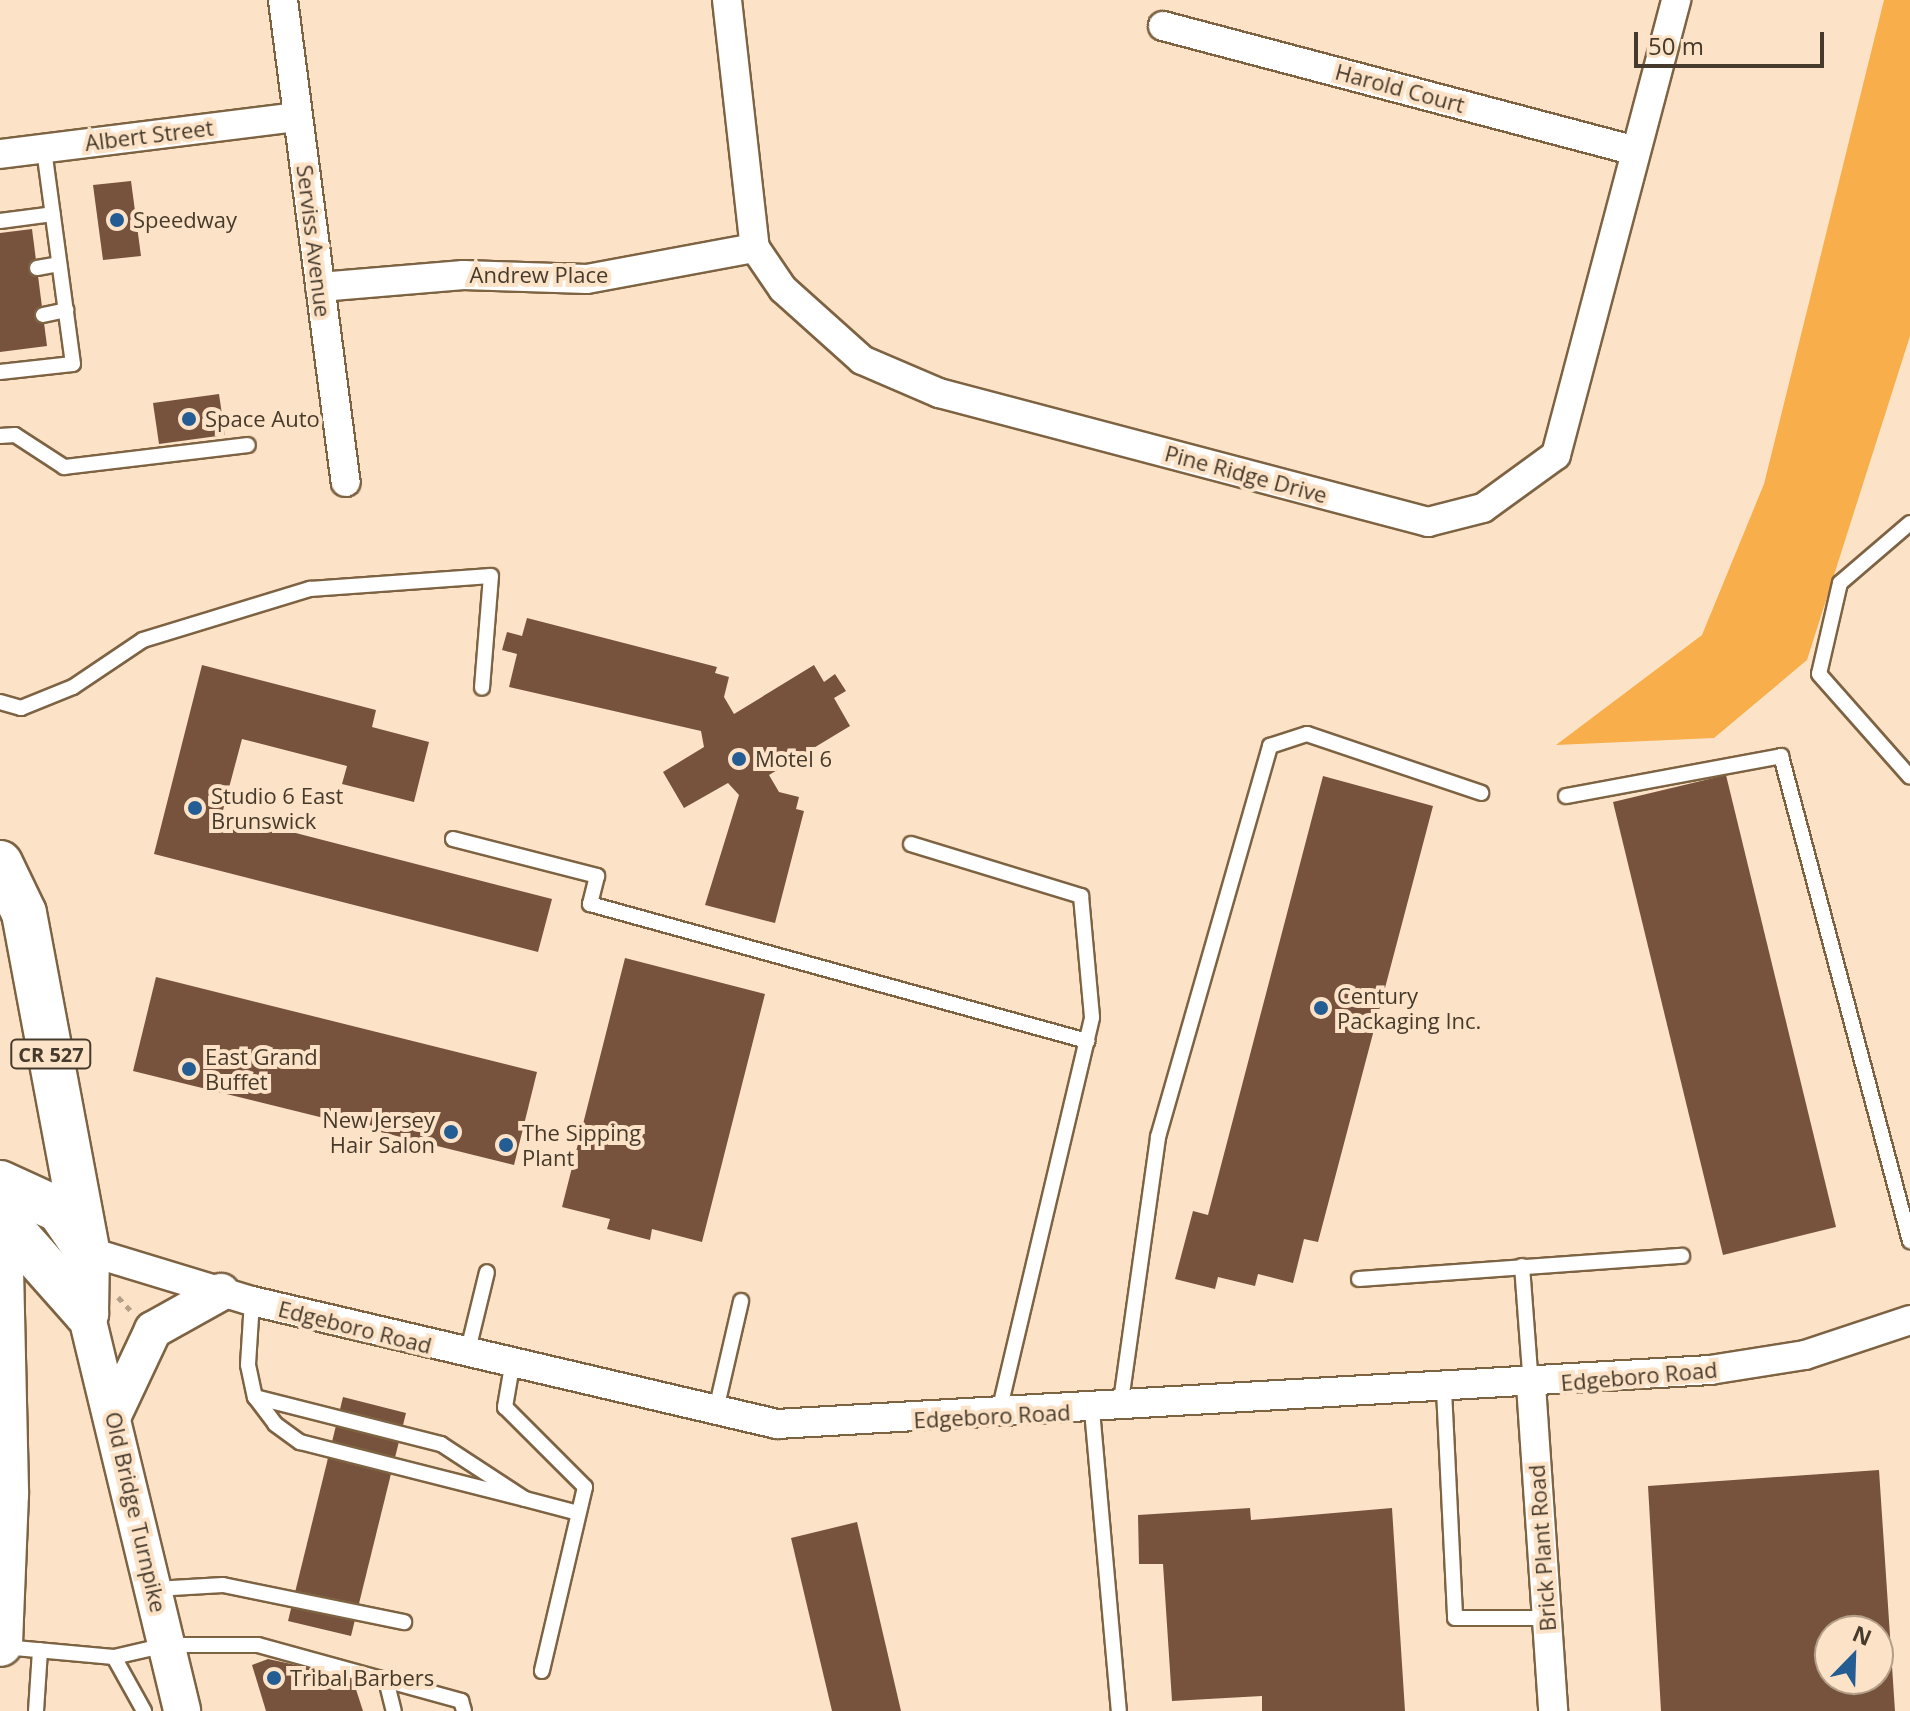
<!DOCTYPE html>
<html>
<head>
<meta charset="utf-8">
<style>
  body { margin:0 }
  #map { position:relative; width:1910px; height:1711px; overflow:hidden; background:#fce3c7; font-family:"Open Sans",sans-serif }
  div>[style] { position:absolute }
  .green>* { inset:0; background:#f8ae4a }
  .building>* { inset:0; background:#77533e }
  .path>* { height:5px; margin-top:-2.5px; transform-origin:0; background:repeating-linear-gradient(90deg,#b4a089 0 6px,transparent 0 12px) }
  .roads { filter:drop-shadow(2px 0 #7e6343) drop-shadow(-2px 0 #7e6343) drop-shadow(0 2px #7e6343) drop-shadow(0 -2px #7e6343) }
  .service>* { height:14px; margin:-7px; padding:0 7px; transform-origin:7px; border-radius:7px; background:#fff }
  .minor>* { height:28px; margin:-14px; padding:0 14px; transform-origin:14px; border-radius:14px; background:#fff }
  .tertiary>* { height:36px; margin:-18px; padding:0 18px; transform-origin:18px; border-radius:18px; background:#fff }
  .trunk>* { height:44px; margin:-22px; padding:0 22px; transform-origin:22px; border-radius:22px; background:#fff }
  .dots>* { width:22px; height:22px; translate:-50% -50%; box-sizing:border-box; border:4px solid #fce3c7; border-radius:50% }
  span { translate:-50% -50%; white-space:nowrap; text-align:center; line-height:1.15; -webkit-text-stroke:8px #fce3c7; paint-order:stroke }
  .shield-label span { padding:2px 6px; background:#fce3c7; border:2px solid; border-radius:6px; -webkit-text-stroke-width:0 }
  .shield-label { font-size:20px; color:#463a2c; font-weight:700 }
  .street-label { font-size:22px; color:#463a2c }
  .poi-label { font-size:22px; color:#463a2c }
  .left { translate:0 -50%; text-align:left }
  .right { translate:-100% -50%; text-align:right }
  .north { position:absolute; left:1814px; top:1615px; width:80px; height:80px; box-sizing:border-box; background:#fce3c7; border:2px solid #b39f89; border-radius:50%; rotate:23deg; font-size:22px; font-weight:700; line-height:32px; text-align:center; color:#463a2c }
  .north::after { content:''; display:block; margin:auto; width:28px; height:36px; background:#245c94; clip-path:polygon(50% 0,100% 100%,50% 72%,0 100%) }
  .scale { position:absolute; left:1634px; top:32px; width:190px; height:36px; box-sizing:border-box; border:4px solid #463a2c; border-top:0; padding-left:10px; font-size:24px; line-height:28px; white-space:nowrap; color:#463a2c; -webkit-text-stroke:6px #fce3c7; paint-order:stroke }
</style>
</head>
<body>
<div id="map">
  <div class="green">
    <div style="clip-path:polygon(1884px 0,1910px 0,1910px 336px,1807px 660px,1714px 738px,1556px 745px,1702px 635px,1764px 484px)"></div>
  </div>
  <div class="building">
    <div style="clip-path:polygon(131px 181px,141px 256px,103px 260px,93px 185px)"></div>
    <div style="clip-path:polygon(32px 229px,47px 346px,0 352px,0 233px)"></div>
    <div style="clip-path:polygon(219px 394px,225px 435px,159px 444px,153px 403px)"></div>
    <div style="clip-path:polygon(527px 618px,717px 667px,715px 673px,729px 677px,724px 697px,734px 714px,814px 665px,824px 682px,835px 674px,846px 691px,834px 698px,850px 726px,769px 775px,779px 792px,799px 797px,796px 809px,804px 811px,775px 923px,705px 905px,739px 795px,728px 783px,684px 808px,663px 772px,704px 747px,701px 731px,509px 687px,517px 654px,502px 650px,507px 632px,522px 636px)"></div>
    <div style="clip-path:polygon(202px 665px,376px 710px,372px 727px,429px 742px,414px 802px,342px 784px,347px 766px,242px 739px,222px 814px,552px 899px,538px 952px,154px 854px)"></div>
    <div style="clip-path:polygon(1726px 775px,1836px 1227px,1723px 1255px,1613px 802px)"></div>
    <div style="clip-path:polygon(1323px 776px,1433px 806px,1318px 1242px,1304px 1239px,1293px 1283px,1258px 1274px,1255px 1286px,1218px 1277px,1215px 1289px,1175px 1279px,1193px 1211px,1208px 1215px)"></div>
    <div style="clip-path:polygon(625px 958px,765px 994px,702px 1242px,652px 1229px,650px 1240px,607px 1229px,610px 1219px,562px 1207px)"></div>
    <div style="clip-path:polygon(156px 977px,537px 1072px,514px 1165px,133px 1071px)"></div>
    <div style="clip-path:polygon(343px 1397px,406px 1413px,351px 1636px,288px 1621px)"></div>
    <div style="clip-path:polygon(evenodd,1879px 1470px,1895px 1711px,1661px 1711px,1648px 1486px,1879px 1470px,1830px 1631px,1878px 1631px,1878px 1679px,1830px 1679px,1830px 1631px)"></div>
    <div style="clip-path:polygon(1250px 1508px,1251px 1520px,1392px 1508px,1405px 1711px,1262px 1711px,1262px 1696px,1172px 1701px,1163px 1564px,1139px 1564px,1138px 1515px)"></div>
    <div style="clip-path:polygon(857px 1522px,901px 1711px,832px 1711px,791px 1538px)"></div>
    <div style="clip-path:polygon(268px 1659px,352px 1677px,363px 1711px,266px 1711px,252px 1665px)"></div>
  </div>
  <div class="path">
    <div style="left:118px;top:1297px;width:18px;rotate:47deg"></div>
  </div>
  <div class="roads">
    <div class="service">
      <div style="left:0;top:221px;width:53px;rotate:-7.5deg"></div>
      <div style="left:37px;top:268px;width:22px;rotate:-10deg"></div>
      <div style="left:43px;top:315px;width:24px;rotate:-12deg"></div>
      <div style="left:0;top:372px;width:73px;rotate:-6.3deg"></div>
      <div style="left:73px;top:364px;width:217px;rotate:-97.7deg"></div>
      <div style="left:0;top:436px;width:15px;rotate:-4deg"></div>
      <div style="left:15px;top:435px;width:59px;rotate:33.1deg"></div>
      <div style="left:64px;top:467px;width:185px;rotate:-6.8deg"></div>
      <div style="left:1910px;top:523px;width:92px;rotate:139.4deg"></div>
      <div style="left:1840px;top:583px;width:93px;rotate:103deg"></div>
      <div style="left:1819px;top:674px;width:137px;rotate:48.5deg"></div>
      <div style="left:0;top:702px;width:22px;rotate:16deg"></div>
      <div style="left:21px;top:708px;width:56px;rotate:-22deg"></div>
      <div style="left:73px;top:687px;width:84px;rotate:-33.9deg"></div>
      <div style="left:143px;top:640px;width:175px;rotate:-17deg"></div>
      <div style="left:310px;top:589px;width:181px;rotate:-4.1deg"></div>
      <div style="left:491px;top:576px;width:112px;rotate:94.6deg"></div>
      <div style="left:1566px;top:796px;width:219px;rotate:-10.5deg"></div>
      <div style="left:1781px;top:756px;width:502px;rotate:75.11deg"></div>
      <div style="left:453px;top:839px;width:149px;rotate:14.4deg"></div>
      <div style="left:597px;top:876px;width:29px;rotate:104deg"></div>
      <div style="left:590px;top:904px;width:516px;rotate:15.41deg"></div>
      <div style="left:911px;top:844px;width:178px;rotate:17deg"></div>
      <div style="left:1081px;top:896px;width:122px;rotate:84.8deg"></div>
      <div style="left:1092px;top:1018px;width:408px;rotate:103.3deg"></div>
      <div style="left:1522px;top:1266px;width:119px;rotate:85.7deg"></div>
      <div style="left:1359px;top:1279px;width:324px;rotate:-4.1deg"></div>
      <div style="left:252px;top:1301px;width:64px;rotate:93.6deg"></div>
      <div style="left:248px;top:1365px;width:33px;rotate:78deg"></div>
      <div style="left:255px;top:1397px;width:34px;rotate:53deg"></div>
      <div style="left:275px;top:1424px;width:31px;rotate:36deg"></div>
      <div style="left:300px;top:1442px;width:232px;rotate:14.2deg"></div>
      <div style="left:467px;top:1354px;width:84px;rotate:-76.3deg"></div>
      <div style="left:512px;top:1366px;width:42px;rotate:99.7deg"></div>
      <div style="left:505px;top:1407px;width:113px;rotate:45deg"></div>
      <div style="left:585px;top:1487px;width:189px;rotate:103.2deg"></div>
      <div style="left:1444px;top:1390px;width:228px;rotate:87.2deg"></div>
      <div style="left:1455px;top:1618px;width:92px"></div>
      <div style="left:255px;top:1397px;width:192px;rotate:14.2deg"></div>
      <div style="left:441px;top:1444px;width:100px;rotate:33.2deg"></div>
      <div style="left:525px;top:1499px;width:55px;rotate:14.8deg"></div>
      <div style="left:1120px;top:1408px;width:274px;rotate:-82deg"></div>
      <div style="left:1158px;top:1137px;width:407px;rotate:-74deg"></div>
      <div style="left:1270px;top:746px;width:39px;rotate:-18deg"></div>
      <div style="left:1307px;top:734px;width:184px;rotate:18.7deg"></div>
      <div style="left:1092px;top:1410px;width:302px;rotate:84.9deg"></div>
      <div style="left:715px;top:1414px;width:116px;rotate:-77deg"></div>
      <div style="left:155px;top:1589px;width:68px;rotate:-3.4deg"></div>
      <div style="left:223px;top:1585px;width:185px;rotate:11.6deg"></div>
      <div style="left:4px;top:1647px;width:110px;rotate:5.2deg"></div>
      <div style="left:114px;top:1657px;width:62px;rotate:60.9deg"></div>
      <div style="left:114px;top:1657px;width:53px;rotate:-13deg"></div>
      <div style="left:166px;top:1645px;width:92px"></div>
      <div style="left:258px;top:1645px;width:211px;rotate:15.4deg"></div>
      <div style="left:461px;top:1701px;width:10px;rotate:73deg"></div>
      <div style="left:386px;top:1680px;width:32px;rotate:76deg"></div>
      <div style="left:36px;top:1711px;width:61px;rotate:-86.2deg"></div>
    </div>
    <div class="minor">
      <div style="left:283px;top:0;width:486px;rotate:82.6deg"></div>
      <div style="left:727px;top:0;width:250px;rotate:83.6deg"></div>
      <div style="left:755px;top:248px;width:50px;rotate:55.7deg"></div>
      <div style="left:783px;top:289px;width:106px;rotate:41.9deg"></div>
      <div style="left:862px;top:360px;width:84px;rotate:23.2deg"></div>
      <div style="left:939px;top:393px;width:506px;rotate:14.78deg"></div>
      <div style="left:1428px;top:522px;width:57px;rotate:-14.3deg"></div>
      <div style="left:1483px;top:508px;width:90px;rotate:-36deg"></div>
      <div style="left:1556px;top:455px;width:471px;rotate:-75.2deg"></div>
      <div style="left:1163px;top:26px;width:489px;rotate:14.8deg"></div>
      <div style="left:0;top:154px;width:300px;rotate:-7.1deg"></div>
      <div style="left:320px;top:287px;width:144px;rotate:-4.8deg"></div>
      <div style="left:463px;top:275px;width:124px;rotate:1.8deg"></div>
      <div style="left:587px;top:279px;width:171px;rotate:-10.5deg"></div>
      <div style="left:87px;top:1251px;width:172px;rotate:16.9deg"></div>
      <div style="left:252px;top:1301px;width:539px;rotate:13.19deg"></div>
      <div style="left:777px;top:1424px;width:935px;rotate:-3.31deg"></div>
      <div style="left:1710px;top:1370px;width:96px;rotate:-9deg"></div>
      <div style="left:1805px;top:1355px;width:111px;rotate:-18.4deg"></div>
      <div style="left:1531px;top:1385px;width:327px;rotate:86.1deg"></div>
    </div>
    <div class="tertiary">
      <div style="left:86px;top:1313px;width:409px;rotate:76.4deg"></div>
      <div style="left:114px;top:1413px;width:92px;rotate:-64.8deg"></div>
      <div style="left:153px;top:1330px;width:78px;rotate:-29.2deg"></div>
    </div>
    <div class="trunk">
      <div style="left:0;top:863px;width:55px;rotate:64.4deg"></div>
      <div style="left:24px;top:913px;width:344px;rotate:79.4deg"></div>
      <div style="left:87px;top:1251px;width:62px;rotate:90.9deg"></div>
      <div style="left:0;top:1183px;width:65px;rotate:24.6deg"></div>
      <div style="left:59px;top:1210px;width:47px;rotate:55.3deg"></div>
      <div style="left:0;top:1216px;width:130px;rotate:48.4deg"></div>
      <div style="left:0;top:1225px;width:269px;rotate:88.7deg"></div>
      <div style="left:6px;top:1494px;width:150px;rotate:92.3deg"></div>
    </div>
  </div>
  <div class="dots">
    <div style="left:117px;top:220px;background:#245c94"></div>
    <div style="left:189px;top:419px;background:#245c94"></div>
    <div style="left:739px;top:759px;background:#245c94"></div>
    <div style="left:195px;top:808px;background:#245c94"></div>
    <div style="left:1321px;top:1008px;background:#245c94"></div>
    <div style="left:189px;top:1069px;background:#245c94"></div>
    <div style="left:451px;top:1132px;background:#245c94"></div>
    <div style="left:506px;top:1145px;background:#245c94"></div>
    <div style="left:274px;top:1678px;background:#245c94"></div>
  </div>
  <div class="shield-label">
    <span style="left:51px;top:1054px">CR 527</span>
  </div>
  <div class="street-label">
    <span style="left:1400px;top:88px;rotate:15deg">Harold Court</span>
    <span style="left:149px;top:135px;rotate:-7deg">Albert Street</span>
    <span style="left:314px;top:241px;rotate:83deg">Serviss Avenue</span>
    <span style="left:539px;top:275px">Andrew Place</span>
    <span style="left:1246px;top:474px;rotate:15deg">Pine Ridge Drive</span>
    <span style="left:355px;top:1327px;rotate:14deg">Edgeboro Road</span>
    <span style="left:1639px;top:1376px;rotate:-5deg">Edgeboro Road</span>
    <span style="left:992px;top:1416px;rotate:-3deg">Edgeboro Road</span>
    <span style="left:136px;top:1512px;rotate:77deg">Old Bridge Turnpike</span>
    <span style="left:1542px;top:1548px;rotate:-94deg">Brick Plant Road</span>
  </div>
  <div class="poi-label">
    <span class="left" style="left:133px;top:220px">Speedway</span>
    <span class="left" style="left:205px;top:419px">Space Auto</span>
    <span class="left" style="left:755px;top:759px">Motel 6</span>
    <span class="left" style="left:211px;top:808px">Studio 6 East<br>Brunswick</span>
    <span class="left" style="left:1337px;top:1008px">Century<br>Packaging Inc.</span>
    <span class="left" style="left:205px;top:1069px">East Grand<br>Buffet</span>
    <span class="right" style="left:435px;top:1132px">New Jersey<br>Hair Salon</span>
    <span class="left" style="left:522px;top:1145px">The Sipping<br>Plant</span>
    <span class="left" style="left:290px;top:1678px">Tribal Barbers</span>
  </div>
  <div class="north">N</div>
  <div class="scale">50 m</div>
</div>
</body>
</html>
